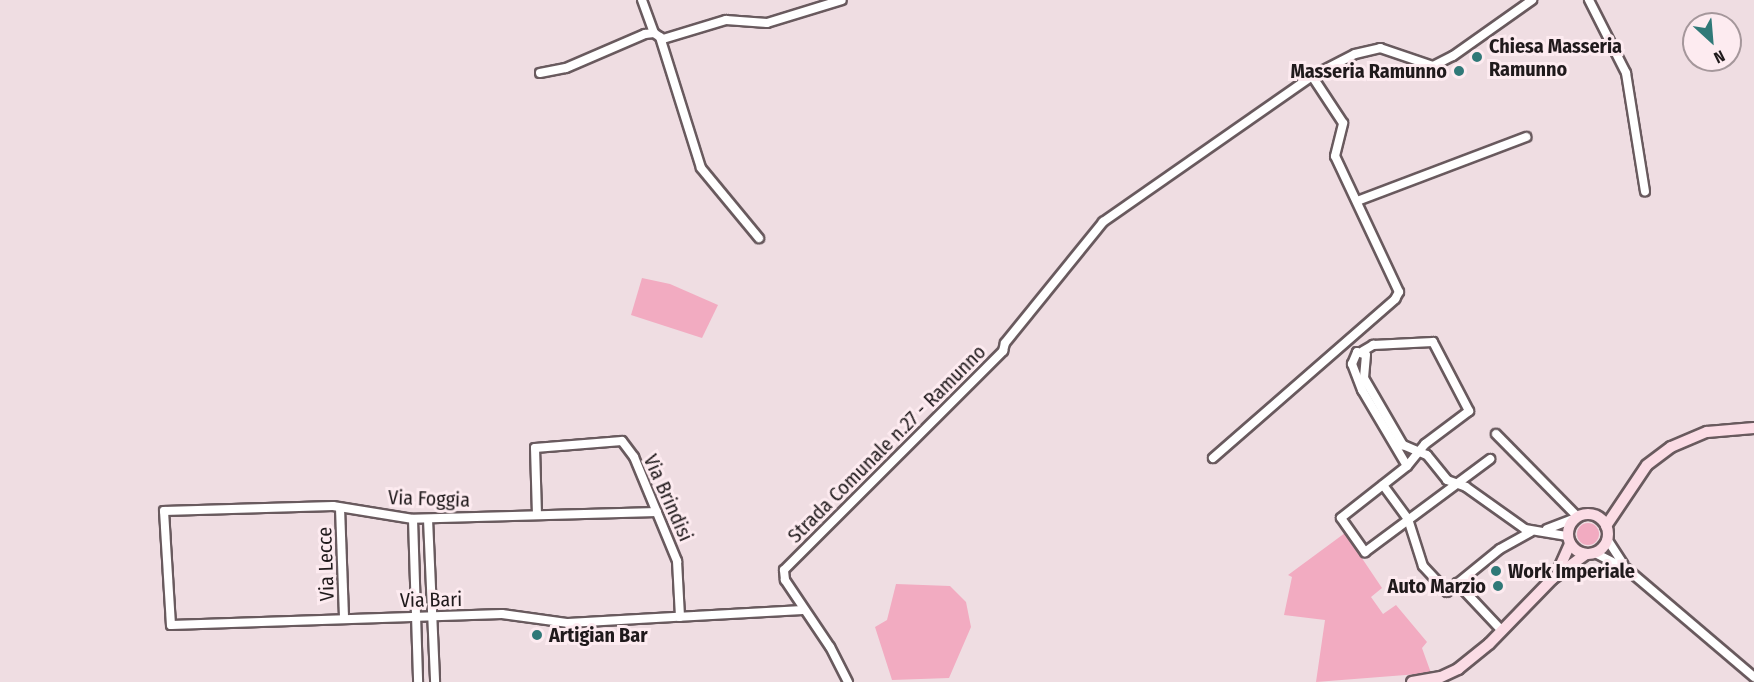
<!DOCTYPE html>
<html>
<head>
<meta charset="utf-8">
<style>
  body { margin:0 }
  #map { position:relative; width:1754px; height:682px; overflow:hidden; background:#efdde2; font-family:"Fira Sans Condensed",sans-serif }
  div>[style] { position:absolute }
  .green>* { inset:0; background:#f2abc1 }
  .round { border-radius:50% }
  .roads { filter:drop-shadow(2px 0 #695a5e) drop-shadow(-2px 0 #695a5e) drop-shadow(0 2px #695a5e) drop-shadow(0 -2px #695a5e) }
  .minor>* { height:8px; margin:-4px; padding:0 4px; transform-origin:4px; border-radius:4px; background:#fff }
  .major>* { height:10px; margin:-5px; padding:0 5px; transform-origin:5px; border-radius:5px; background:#fbdce5 }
  .major>.ring { margin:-5px; padding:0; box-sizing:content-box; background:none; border:10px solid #fbdce5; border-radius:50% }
  .dots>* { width:16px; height:16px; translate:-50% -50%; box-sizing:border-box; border:3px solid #fdebf0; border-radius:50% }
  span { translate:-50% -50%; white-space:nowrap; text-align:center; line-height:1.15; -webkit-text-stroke:6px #fdebf0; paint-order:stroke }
  .poi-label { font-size:20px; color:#201a1c; font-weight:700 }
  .left { translate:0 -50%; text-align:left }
  .right { translate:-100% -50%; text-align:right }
  .street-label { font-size:20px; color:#201a1c }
  .north { position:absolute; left:1682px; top:12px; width:60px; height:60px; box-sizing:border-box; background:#fdebf0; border:2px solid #a5979b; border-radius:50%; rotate:154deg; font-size:16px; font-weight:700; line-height:24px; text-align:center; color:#201a1c }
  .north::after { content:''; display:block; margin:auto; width:21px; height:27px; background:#307978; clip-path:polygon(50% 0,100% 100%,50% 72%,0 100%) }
</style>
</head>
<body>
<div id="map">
  <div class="green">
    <div style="clip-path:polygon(642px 278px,670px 284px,718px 305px,702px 338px,631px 315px)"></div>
    <div class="round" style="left:1577px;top:523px;width:22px;height:22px"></div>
    <div style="clip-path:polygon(1345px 533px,1382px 588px,1371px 597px,1383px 614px,1396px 605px,1427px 642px,1422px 648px,1431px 673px,1316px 682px,1325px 620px,1284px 615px,1292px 577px,1288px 575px)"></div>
    <div style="clip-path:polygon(896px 584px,950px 586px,966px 602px,971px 627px,949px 678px,892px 680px,875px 627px,887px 620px)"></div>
  </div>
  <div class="roads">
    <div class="minor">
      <div style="left:642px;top:0;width:35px;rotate:70deg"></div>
      <div style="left:1589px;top:0;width:82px;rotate:63.1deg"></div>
      <div style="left:1626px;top:73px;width:120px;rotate:80.9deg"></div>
      <div style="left:660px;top:37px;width:137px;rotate:72.6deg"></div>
      <div style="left:701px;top:168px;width:91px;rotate:50.4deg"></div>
      <div style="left:540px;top:73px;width:26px;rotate:-11deg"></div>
      <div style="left:566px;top:68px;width:86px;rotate:-23.3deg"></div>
      <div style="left:645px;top:34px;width:9px;rotate:-6deg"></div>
      <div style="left:654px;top:33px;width:11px;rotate:34deg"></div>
      <div style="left:663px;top:39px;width:66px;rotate:-16.8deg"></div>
      <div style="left:726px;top:20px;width:41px;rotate:4.2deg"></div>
      <div style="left:767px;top:23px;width:78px;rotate:-17deg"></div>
      <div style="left:1357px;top:201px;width:181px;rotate:-20.7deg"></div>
      <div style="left:1363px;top:351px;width:12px;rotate:-31deg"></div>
      <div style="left:1373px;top:345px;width:60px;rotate:-2.9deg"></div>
      <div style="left:1433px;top:342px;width:78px;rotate:62.4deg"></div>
      <div style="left:1469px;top:411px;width:55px;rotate:143.1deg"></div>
      <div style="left:1425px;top:444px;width:28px;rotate:129deg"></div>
      <div style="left:1407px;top:466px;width:84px;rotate:141.8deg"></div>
      <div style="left:1341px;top:518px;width:42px;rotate:54.8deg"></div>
      <div style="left:1365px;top:552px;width:156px;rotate:-36.6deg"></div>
      <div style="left:1496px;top:434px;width:115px;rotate:45.4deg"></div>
      <div style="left:1213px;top:458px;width:242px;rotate:-41.1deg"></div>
      <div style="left:1395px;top:299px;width:8px;rotate:-60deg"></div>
      <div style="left:1399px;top:292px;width:150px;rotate:-115.2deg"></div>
      <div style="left:1335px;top:156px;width:34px;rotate:-76deg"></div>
      <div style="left:1343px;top:123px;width:56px;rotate:-123.4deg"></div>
      <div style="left:1407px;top:466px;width:88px;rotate:-120.6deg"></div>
      <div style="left:1362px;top:390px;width:28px;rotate:-111deg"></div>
      <div style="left:1352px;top:364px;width:13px;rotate:-67deg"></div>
      <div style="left:1357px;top:352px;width:9px;rotate:18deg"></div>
      <div style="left:1366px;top:355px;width:23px;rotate:95deg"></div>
      <div style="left:1364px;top:378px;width:78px;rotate:59.8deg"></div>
      <div style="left:1403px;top:445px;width:26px;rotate:23deg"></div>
      <div style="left:1427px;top:455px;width:32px;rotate:51deg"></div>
      <div style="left:1447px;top:480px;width:20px;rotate:20deg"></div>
      <div style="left:1466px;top:487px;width:72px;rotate:35.4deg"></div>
      <div style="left:1525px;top:529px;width:43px;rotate:9.5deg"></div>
      <div style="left:1383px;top:485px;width:42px;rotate:53.7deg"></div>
      <div style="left:1408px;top:519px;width:49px;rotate:72.3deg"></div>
      <div style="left:1423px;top:566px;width:35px;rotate:47deg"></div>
      <div style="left:1447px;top:592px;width:68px;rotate:-39.1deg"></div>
      <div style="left:1500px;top:549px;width:35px;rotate:-29deg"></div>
      <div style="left:340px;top:508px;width:111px;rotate:87.9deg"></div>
      <div style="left:657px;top:512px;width:244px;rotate:178.4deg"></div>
      <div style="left:413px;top:519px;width:81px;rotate:-170.8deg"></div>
      <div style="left:333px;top:506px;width:169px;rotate:178.3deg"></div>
      <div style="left:164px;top:511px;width:114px;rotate:86.5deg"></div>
      <div style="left:171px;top:625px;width:331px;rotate:-1.9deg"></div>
      <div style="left:502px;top:614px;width:67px;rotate:7.8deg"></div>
      <div style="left:568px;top:623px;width:235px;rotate:-3.2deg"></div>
      <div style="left:537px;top:515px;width:67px;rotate:-91.7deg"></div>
      <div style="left:535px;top:448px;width:87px;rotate:-4.6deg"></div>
      <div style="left:622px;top:441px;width:20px;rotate:53deg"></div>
      <div style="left:634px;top:457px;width:113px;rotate:67.5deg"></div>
      <div style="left:677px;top:561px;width:56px;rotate:86.9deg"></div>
      <div style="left:413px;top:519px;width:163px;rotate:88.2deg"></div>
      <div style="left:428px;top:519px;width:163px;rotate:87.5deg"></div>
      <div style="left:1547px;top:529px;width:30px;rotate:-21deg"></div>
      <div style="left:1607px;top:539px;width:30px;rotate:57deg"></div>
      <div style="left:1595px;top:553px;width:36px;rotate:27deg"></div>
      <div style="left:1627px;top:569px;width:167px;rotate:40.4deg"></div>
      <div style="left:1457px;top:583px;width:66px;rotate:46.8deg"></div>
      <div style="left:848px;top:682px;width:39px;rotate:-117deg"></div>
      <div style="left:830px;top:647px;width:81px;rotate:-123.9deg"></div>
      <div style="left:785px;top:580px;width:10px;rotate:-96deg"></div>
      <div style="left:784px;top:570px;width:310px;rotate:-45deg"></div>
      <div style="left:1003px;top:351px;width:8px;rotate:-76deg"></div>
      <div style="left:1005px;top:343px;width:156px;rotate:-51deg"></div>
      <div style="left:1103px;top:222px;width:255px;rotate:-34.9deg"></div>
      <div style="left:1312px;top:76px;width:48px;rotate:-27.1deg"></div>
      <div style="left:1355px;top:54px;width:26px;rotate:-13deg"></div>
      <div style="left:1380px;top:48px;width:56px;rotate:18.8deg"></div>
      <div style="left:1433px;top:66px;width:22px;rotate:-27deg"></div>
      <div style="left:1453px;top:56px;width:97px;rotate:-35.3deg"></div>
    </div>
    <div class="major">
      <div class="ring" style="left:1568px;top:514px;width:30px;height:30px"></div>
      <div style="left:1606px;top:526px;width:73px;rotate:-56.1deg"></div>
      <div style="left:1647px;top:465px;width:30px;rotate:-37deg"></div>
      <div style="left:1671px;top:447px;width:39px;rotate:-23deg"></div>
      <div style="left:1707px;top:432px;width:47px;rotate:-4.9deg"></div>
      <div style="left:1558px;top:571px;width:30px;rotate:-66deg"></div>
      <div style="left:1412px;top:682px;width:29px;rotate:-10deg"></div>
      <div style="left:1441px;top:677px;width:19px;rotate:-25deg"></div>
      <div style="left:1458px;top:669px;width:40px;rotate:-39deg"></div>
      <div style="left:1489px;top:644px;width:91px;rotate:-45.9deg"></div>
      <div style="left:1552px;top:579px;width:42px;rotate:-36.3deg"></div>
    </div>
  </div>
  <div class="dots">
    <div style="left:1477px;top:57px;background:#307978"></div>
    <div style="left:1459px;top:71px;background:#307978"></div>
    <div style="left:1496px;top:571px;background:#307978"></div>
    <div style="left:1498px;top:586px;background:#307978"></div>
    <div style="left:537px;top:635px;background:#307978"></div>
  </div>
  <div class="poi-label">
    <span class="left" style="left:1489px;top:58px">Chiesa Masseria<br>Ramunno</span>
    <span class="right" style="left:1447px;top:71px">Masseria Ramunno</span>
    <span class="left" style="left:1508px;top:571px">Work Imperiale</span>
    <span class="right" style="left:1486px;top:586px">Auto Marzio</span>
    <span class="left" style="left:549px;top:635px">Artigian Bar</span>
  </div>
  <div class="street-label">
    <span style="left:887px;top:444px;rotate:-45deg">Strada Comunale n.27 - Ramunno</span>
    <span style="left:668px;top:498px;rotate:66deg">Via Brindisi</span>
    <span style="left:429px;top:499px;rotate:2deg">Via Foggia</span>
    <span style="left:326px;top:564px;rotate:-92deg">Via Lecce</span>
    <span style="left:431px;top:600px;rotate:-1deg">Via Bari</span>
  </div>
  <div class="north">N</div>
</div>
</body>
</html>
